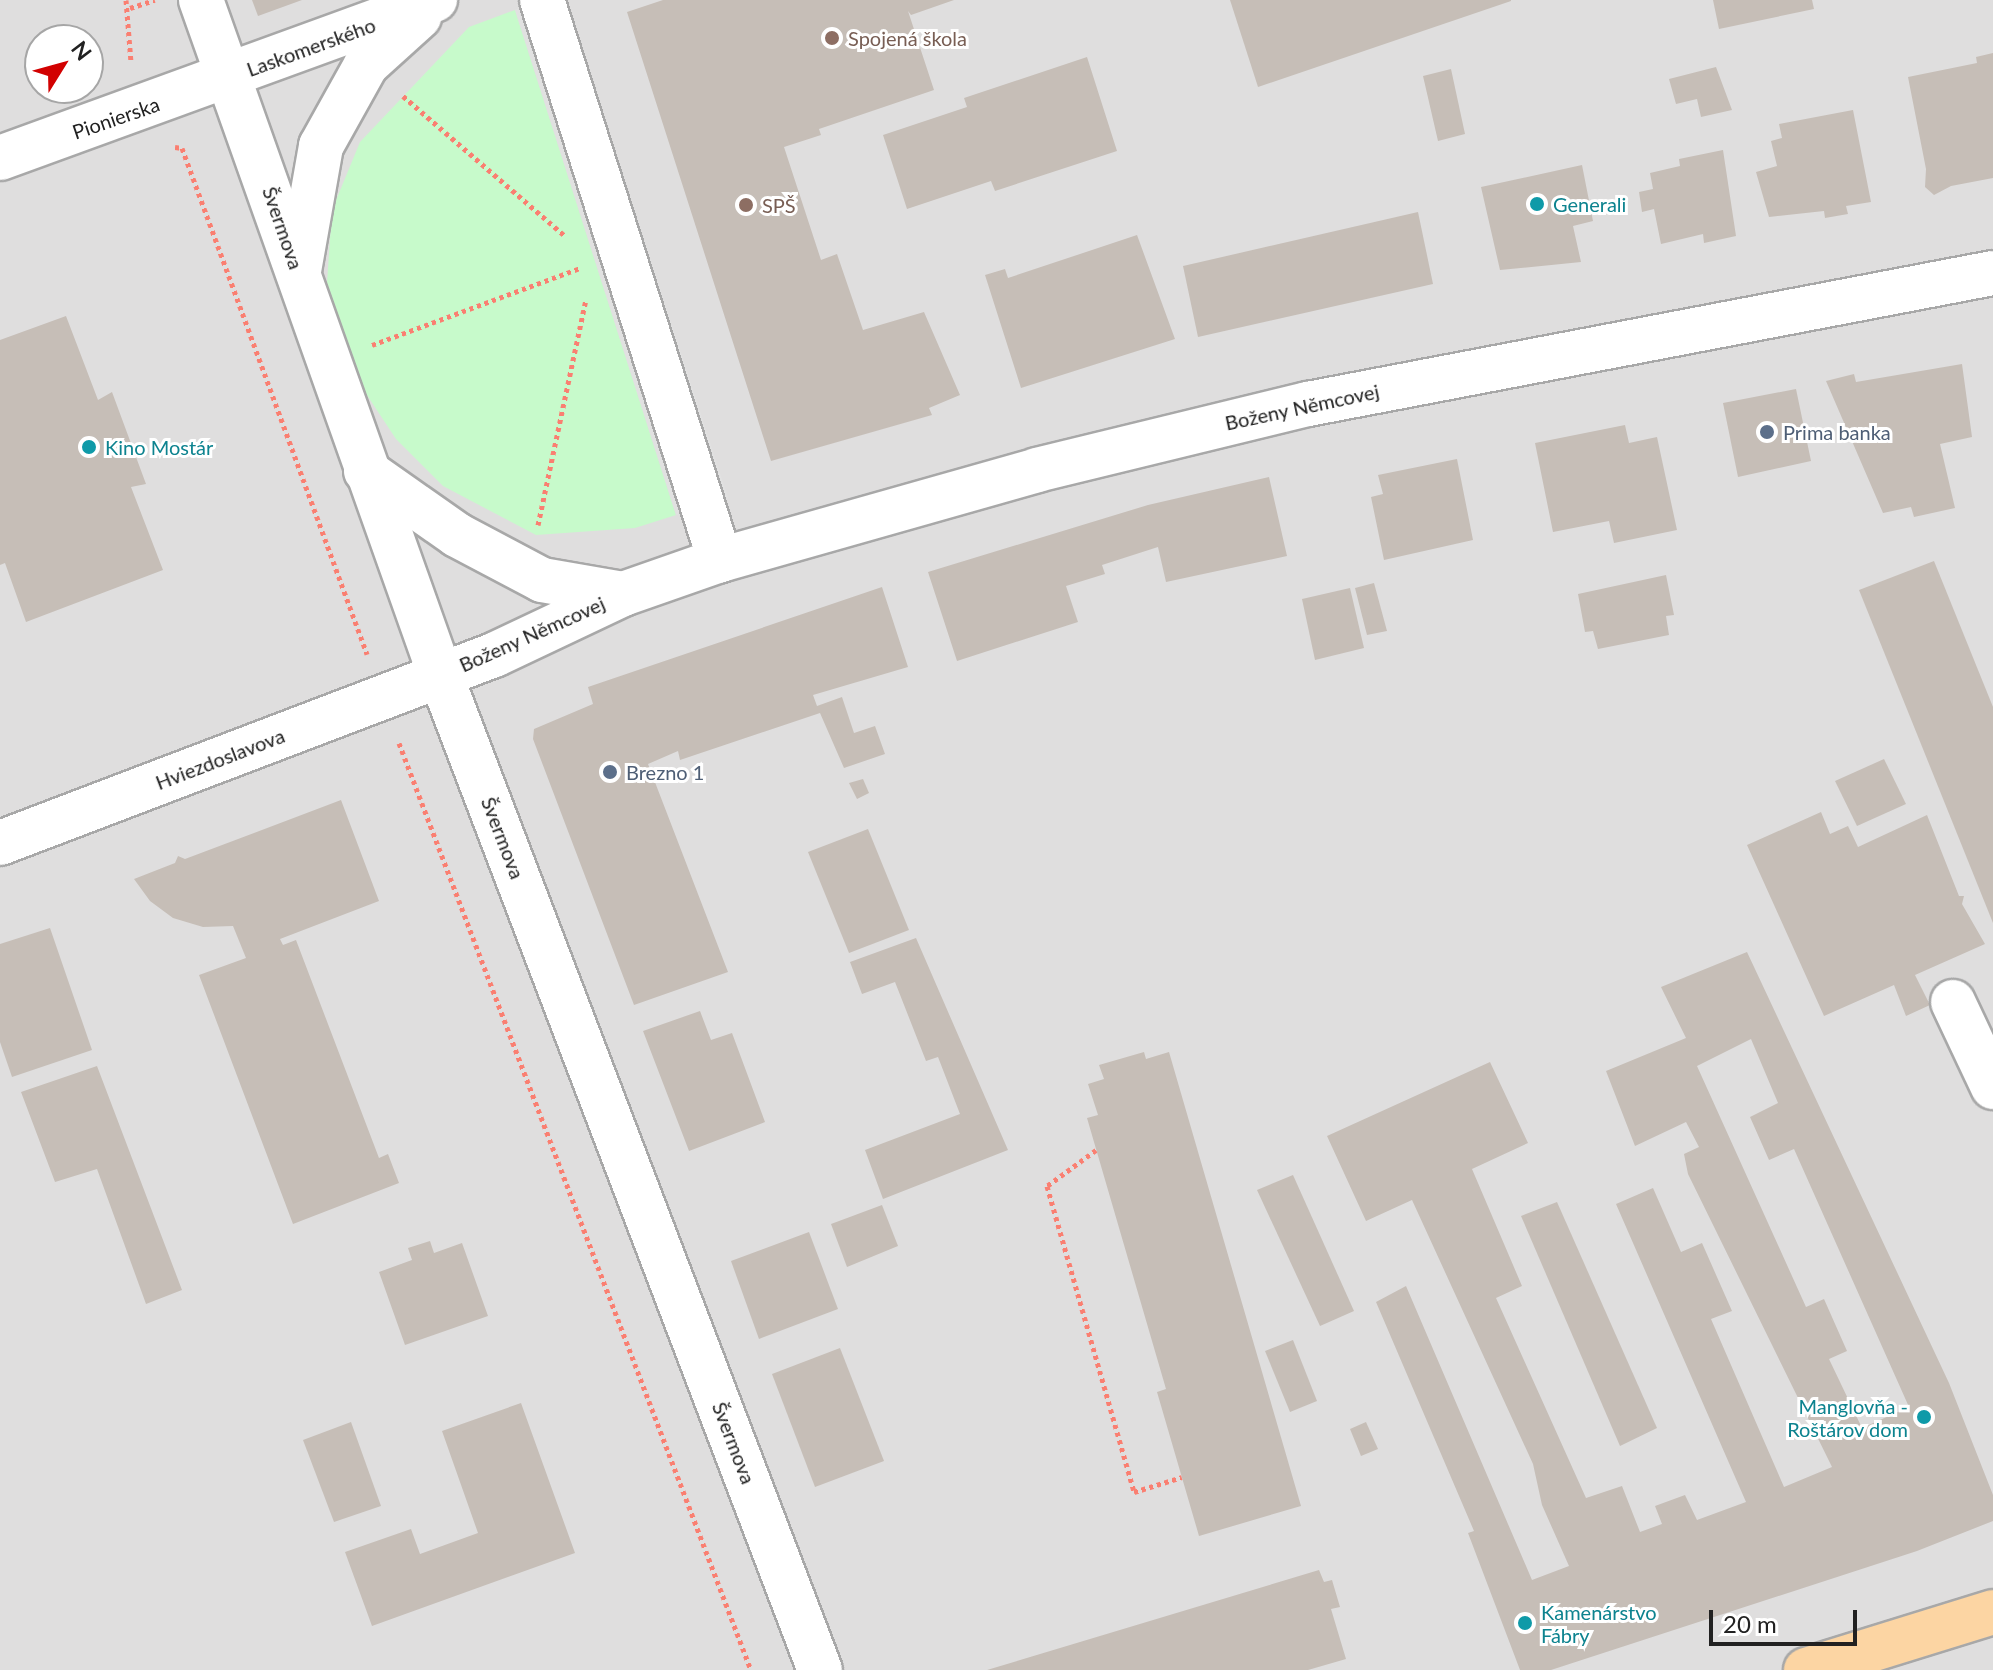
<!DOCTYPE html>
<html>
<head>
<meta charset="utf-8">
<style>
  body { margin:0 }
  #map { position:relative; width:1993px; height:1670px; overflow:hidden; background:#f1eee8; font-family:Lato,sans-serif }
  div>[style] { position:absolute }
  .residential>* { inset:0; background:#dfdede }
  .park>* { inset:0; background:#c7facb }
  .parking>* { inset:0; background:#e1e1e1 }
  .building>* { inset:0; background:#c6beb7 }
  .path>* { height:5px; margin-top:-2.5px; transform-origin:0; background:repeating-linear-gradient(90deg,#fa7f71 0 4px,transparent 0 8px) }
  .roads { filter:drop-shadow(2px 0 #a8a8a8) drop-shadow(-2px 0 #a8a8a8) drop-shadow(0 2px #a8a8a8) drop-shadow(0 -2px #a8a8a8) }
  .minor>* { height:44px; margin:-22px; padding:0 22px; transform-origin:22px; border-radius:22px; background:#fff }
  .major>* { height:44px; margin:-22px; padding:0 22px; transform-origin:22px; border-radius:22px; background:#fcd5a3 }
  .dots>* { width:22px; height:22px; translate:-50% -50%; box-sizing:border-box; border:4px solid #fff; border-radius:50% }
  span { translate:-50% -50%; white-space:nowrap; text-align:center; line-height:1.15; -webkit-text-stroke:6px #fff; paint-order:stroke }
  .education-label { font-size:20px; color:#785e54 }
  .left { translate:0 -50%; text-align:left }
  .street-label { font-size:20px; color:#212121 }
  .culture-label { font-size:20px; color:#0d838f }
  .right { translate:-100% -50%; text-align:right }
  .service-label { font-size:20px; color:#4e5e75 }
  .north { position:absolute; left:24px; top:24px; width:80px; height:80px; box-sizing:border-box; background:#fff; border:2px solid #a6a6a6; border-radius:50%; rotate:53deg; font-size:22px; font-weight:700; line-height:32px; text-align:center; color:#212121 }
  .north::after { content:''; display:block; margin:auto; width:28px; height:36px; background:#d20101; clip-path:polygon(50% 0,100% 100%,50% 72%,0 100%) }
  .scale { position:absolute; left:1709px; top:1610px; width:148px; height:36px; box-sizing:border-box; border:4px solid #212121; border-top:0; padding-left:10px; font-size:24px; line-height:28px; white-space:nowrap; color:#212121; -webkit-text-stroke:6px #fff; paint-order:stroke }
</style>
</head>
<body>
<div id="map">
  <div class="residential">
    <div style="clip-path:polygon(evenodd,0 0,1993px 0,1993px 1670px,0 1670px,0 0,40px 40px,88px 40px,88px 88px,40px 88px,40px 40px)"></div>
  </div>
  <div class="park">
    <div style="clip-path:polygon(515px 10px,676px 515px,635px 528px,536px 535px,443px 486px,396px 439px,357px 380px,327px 283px,332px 210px,360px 142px,469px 27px)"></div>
  </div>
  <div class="parking">
    <div style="clip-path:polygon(545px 0,566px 0,728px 498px,676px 515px,515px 10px)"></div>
  </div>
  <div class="building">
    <div style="clip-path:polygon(252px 0,302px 0,258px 16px)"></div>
    <div style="clip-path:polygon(663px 0,954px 0,911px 15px,908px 11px,934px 90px,819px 129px,821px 135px,784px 147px,821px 260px,837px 254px,863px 330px,924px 312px,960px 395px,929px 408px,932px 415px,771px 461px,627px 12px)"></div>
    <div style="clip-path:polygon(1230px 0,1511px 0,1511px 1px,1258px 87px)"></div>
    <div style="clip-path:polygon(1713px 0,1812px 0,1814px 9px,1719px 29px)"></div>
    <div style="clip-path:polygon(1993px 53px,1993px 178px,1951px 186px,1934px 195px,1925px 187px,1926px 169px,1908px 77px,1977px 63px,1976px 57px)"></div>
    <div style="clip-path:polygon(1087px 57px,1117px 151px,995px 191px,991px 181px,907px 209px,883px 135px,967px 107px,964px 98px)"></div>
    <div style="clip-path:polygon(1716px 67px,1732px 110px,1701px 117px,1697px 99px,1676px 104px,1669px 79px)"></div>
    <div style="clip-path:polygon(1451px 69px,1465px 134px,1438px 141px,1423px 76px)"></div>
    <div style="clip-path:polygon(1853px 110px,1871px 202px,1846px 206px,1848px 214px,1825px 218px,1824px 211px,1769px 217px,1756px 172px,1777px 166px,1771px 141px,1782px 138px,1779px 124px)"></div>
    <div style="clip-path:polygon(1723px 150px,1736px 236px,1704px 243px,1703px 234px,1661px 244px,1654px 209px,1642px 212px,1639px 192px,1653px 189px,1650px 173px,1680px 166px,1679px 159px)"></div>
    <div style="clip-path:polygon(1582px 165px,1593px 221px,1573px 226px,1581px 262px,1500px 270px,1481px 187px)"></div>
    <div style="clip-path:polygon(1418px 212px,1433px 284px,1198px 337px,1183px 266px)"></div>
    <div style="clip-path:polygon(1137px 235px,1175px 339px,1021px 388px,985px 275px,1005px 269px,1008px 278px)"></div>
    <div style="clip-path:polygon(66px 316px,98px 400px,112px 392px,146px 484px,131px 487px,163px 570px,26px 622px,5px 563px,0 565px,0 340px)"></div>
    <div style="clip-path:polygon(1962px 364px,1972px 437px,1940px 444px,1955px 508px,1914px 517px,1911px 507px,1883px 513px,1826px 381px,1854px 374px,1856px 382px)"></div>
    <div style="clip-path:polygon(1796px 389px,1811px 461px,1738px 477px,1723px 403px)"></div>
    <div style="clip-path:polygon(1625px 425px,1629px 443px,1657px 437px,1677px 530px,1614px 543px,1609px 521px,1553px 532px,1535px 443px)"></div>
    <div style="clip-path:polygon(1457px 459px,1473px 540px,1384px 560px,1371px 497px,1383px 494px,1378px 475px)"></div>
    <div style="clip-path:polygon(1269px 477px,1287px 556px,1166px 582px,1158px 547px,1102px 565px,1105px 574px,1066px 586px,1078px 622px,957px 661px,928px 572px,1148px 505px)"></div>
    <div style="clip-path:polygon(1934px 561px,1993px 707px,1993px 923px,1859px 590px)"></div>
    <div style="clip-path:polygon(1666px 575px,1674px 615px,1666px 616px,1669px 635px,1598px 649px,1593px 631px,1585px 632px,1578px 594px)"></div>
    <div style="clip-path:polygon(1374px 583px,1387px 631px,1367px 635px,1355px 588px)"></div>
    <div style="clip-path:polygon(882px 587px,908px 667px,813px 695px,817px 706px,842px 697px,854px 733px,875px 726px,885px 754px,844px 768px,820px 713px,680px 760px,678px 751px,648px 764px,728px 972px,634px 1005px,533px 739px,534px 729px,593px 704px,588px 687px)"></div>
    <div style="clip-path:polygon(1350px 588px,1364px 648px,1315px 660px,1302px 599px)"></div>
    <div style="clip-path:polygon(1884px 759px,1906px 804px,1857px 826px,1835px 781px)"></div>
    <div style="clip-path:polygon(863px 779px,869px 793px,857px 799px,849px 783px)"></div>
    <div style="clip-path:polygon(341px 800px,379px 901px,280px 939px,283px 945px,296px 940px,379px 1158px,388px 1154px,399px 1183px,293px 1224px,199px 975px,246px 958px,233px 926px,203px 927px,173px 918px,150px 901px,134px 879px,175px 863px,178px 856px,185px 859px)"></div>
    <div style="clip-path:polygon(1821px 812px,1830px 834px,1848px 826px,1858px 847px,1927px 815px,1959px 896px,1964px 896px,1962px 904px,1985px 944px,1915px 975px,1930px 1005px,1906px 1016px,1894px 985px,1824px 1016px,1747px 845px)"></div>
    <div style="clip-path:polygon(868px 829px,909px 930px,849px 953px,808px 852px)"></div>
    <div style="clip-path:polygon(50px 928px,92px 1050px,12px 1077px,0 1042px,0 944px)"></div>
    <div style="clip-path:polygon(916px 938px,1008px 1150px,883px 1199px,865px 1150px,960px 1114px,938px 1057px,926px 1061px,895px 982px,862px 994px,850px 962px)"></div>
    <div style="clip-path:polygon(evenodd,1747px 952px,1949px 1383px,1993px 1495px,1993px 1521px,1917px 1551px,1551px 1670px,1520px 1670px,1468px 1533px,1474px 1531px,1376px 1302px,1406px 1286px,1532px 1580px,1569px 1566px,1542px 1505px,1533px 1464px,1412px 1200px,1366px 1221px,1327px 1136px,1490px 1062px,1528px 1143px,1472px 1169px,1522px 1286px,1496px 1298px,1586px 1498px,1622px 1486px,1640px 1532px,1662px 1524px,1655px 1506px,1685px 1495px,1697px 1520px,1746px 1502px,1616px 1204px,1653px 1188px,1681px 1252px,1702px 1243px,1732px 1311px,1711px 1319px,1784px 1487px,1832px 1467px,1688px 1174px,1684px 1154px,1699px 1147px,1686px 1122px,1635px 1146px,1606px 1071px,1686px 1038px,1661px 987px,1747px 952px,1751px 1039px,1778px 1103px,1750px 1117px,1769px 1160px,1794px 1149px,1909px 1407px,1862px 1428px,1829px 1359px,1847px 1351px,1824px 1299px,1806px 1307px,1697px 1066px,1751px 1039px)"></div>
    <div style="clip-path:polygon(700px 1011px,711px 1040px,732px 1033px,765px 1122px,689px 1151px,643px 1031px)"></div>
    <div style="clip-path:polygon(1144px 1052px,1146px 1059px,1169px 1052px,1301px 1506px,1199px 1536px,1157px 1392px,1166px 1389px,1087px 1118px,1098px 1115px,1088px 1084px,1104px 1079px,1099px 1065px)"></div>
    <div style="clip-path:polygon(97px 1066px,182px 1290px,146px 1304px,97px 1169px,55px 1182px,21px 1092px)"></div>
    <div style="clip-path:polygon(1293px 1175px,1354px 1311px,1320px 1326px,1257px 1190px)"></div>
    <div style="clip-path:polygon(1557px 1202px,1657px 1428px,1620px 1446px,1521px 1216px)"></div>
    <div style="clip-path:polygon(882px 1205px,898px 1246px,847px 1267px,831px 1224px)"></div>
    <div style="clip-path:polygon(809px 1232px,838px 1309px,759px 1339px,731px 1261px)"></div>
    <div style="clip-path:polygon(430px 1241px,434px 1253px,462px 1243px,488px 1316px,405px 1345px,379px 1272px,412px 1260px,408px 1248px)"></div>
    <div style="clip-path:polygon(1293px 1340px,1317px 1401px,1290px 1412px,1265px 1351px)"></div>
    <div style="clip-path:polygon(840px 1348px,884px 1461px,815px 1487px,772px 1374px)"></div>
    <div style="clip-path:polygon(521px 1403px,575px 1553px,372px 1626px,345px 1552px,411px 1529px,420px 1554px,478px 1533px,442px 1431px)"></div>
    <div style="clip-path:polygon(351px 1422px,381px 1506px,334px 1522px,303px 1440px)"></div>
    <div style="clip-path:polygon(1366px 1422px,1378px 1449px,1361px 1456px,1350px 1429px)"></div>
    <div style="clip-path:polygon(1319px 1570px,1324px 1582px,1332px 1580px,1340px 1607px,1331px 1609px,1346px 1659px,1308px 1670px,987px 1670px)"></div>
  </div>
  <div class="path">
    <div style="left:126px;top:0;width:62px;rotate:85.4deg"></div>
    <div style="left:130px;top:8px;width:26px;rotate:-18deg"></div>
    <div style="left:403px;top:96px;width:214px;rotate:40.8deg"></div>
    <div style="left:175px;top:147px;width:7px;rotate:8deg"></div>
    <div style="left:182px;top:148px;width:539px;rotate:69.92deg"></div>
    <div style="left:372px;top:345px;width:222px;rotate:-20.3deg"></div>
    <div style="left:538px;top:525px;width:230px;rotate:-78deg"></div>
    <div style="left:399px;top:743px;width:992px;rotate:69.21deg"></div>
    <div style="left:1096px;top:1150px;width:61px;rotate:143.7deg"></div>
    <div style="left:1047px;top:1186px;width:318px;rotate:74.1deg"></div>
    <div style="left:1134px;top:1492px;width:50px;rotate:-17.4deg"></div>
  </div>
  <div class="roads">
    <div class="minor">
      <div style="left:201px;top:0;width:715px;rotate:70.48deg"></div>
      <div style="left:440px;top:674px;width:1066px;rotate:69.12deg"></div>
      <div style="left:542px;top:0;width:588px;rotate:72.37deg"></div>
      <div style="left:0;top:158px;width:463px;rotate:-20deg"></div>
      <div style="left:299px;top:271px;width:127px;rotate:-80deg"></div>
      <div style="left:321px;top:146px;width:93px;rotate:-60.9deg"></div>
      <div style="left:366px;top:65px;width:72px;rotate:-42.2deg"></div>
      <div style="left:366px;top:471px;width:111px;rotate:35.1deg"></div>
      <div style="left:457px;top:535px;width:96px;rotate:27.9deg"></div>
      <div style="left:542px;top:580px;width:82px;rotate:9.8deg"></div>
      <div style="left:0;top:843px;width:529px;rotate:-20.84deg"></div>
      <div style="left:494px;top:655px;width:143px;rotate:-25.3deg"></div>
      <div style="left:623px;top:594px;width:103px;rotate:-19.3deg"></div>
      <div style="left:720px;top:560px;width:330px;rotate:-15.8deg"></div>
      <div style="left:1037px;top:470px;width:279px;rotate:-13.7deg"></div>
      <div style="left:1308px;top:404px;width:697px;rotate:-10.83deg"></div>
      <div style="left:1953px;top:1002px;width:94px;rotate:64.8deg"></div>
    </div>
    <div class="major">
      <div style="left:1806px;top:1670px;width:196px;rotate:-17.2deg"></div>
    </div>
  </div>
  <div class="dots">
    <div style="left:832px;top:38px;background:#8d6e63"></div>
    <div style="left:1537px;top:204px;background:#0f9aa8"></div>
    <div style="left:746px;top:205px;background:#8d6e63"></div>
    <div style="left:1767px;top:432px;background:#5c6f8a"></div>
    <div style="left:89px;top:447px;background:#0f9aa8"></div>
    <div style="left:610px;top:772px;background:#5c6f8a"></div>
    <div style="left:1924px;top:1417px;background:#0f9aa8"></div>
    <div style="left:1525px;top:1623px;background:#0f9aa8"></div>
  </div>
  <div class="education-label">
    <span class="left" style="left:848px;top:38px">Spojená škola</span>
    <span class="left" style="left:762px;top:205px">SPŠ</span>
  </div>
  <div class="street-label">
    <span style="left:311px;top:47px;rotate:-20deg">Laskomerského</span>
    <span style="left:116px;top:118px;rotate:-19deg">Pionierska</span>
    <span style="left:283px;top:228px;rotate:71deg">Švermova</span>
    <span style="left:1302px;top:407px;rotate:-12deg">Boženy Němcovej</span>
    <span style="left:532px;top:634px;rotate:-24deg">Boženy Němcovej</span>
    <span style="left:220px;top:759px;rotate:-21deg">Hviezdoslavova</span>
    <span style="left:503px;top:838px;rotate:69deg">Švermova</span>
    <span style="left:734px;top:1443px;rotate:69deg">Švermova</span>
  </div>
  <div class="culture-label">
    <span class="left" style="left:1553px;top:204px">Generali</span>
    <span class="left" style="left:105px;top:447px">Kino Mostár</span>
    <span class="right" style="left:1908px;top:1418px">Manglovňa -<br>Roštárov dom</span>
    <span class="left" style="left:1541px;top:1624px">Kamenárstvo<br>Fábry</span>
  </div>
  <div class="service-label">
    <span class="left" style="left:1783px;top:432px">Prima banka</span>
    <span class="left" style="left:626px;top:772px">Brezno 1</span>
  </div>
  <div class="north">N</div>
  <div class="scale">20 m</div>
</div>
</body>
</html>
